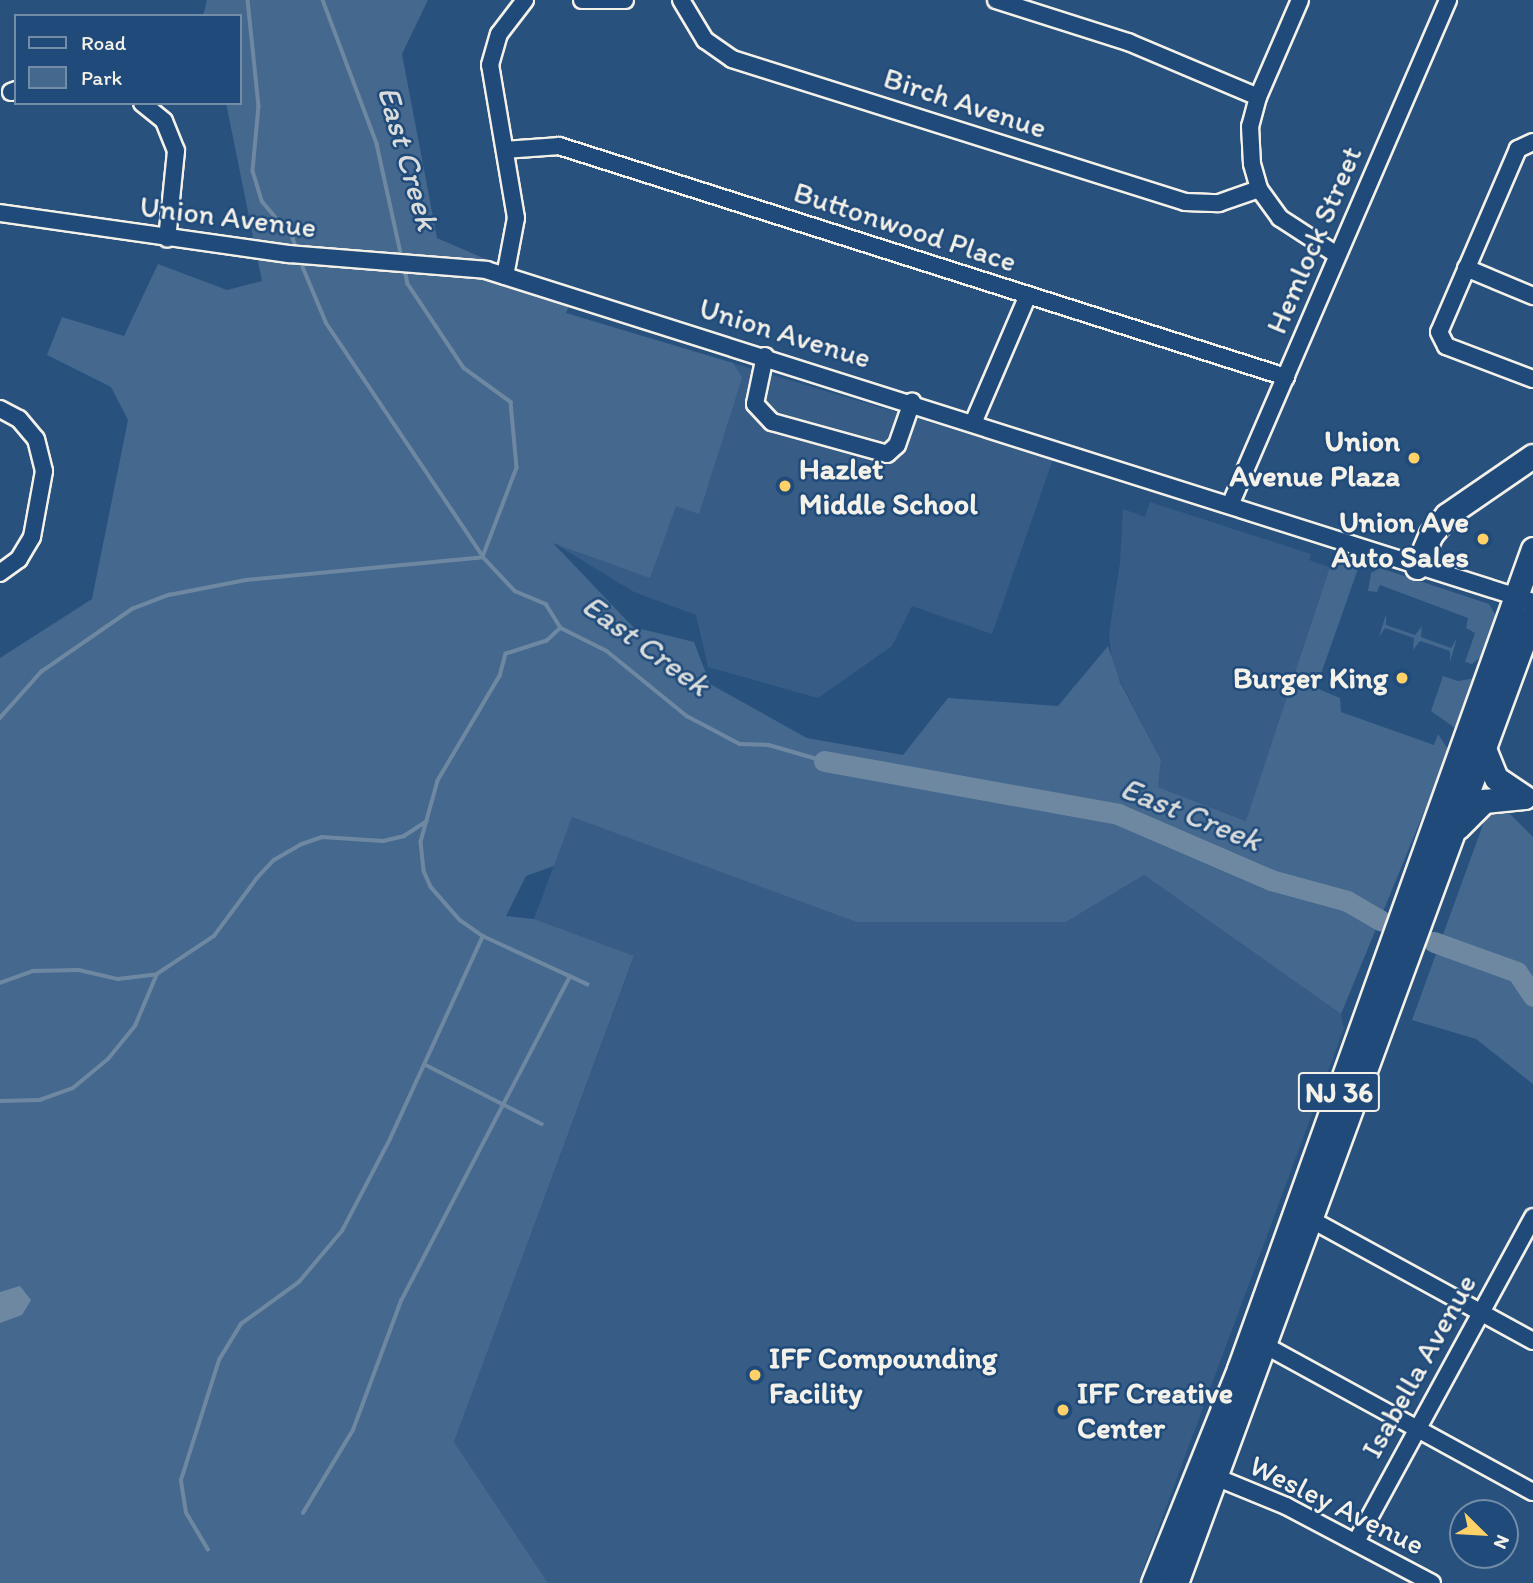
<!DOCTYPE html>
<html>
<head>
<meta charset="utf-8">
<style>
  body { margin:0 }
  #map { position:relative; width:1533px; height:1583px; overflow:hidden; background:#28517e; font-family:Itim,sans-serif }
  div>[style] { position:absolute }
  .built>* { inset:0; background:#375d86 }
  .green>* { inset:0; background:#45688e }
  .water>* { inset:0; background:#6e88a2 }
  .stream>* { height:3.5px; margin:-1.75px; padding:0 1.75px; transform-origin:1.75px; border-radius:1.75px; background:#6e88a2 }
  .river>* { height:21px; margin:-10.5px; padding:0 10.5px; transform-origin:10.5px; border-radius:10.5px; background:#6e88a2 }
  .roads { filter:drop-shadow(2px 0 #f4f1e8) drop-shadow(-2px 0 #f4f1e8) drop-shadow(0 2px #f4f1e8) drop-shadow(0 -2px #f4f1e8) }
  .minor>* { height:16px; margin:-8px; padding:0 8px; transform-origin:8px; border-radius:8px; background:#1f4a7a }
  .highway>* { height:23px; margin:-11.5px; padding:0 11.5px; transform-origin:11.5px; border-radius:11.5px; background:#1f4a7a }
  .dots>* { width:19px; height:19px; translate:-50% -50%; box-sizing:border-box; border:4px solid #1f4a7a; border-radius:50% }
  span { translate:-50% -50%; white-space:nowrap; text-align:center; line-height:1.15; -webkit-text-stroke:5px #1f4a7a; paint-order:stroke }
  .shield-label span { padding:2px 5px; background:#1f4a7a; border:2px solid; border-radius:5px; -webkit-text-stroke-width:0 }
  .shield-label { font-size:28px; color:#f4f1e8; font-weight:700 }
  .street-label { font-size:30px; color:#f4f1e8 }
  .poi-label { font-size:30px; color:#f4f1e8; font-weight:700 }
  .right { translate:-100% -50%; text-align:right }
  .left { translate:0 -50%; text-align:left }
  .water-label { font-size:32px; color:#d9dcda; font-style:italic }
  .legend { position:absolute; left:14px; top:14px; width:228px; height:91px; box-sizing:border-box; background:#1f4a7a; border:2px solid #748da6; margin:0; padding:9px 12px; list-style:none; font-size:21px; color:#f4f1e8 }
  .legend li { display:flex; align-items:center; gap:14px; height:35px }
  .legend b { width:35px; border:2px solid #748da6 }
  .north { position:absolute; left:1449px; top:1499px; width:70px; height:70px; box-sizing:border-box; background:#1f4a7a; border:2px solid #748da6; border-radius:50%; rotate:114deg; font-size:19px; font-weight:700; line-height:28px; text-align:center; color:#f4f1e8 }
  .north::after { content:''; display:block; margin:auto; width:24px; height:32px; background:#ffd166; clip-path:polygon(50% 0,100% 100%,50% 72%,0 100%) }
</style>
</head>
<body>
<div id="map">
  <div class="built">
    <div style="clip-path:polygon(565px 313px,1053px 459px,992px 634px,912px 606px,892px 646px,818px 698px,708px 667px,696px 615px,634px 592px,552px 542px)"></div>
    <div style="clip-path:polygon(1150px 502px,1311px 554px,1309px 560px,1332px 568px,1247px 821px,1158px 787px,1161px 760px,1112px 665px,1109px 633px,1120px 563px,1123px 509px,1145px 517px)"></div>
    <div style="clip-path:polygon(572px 817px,856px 922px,1066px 922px,1144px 875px,1341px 1014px,1344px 1028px,1138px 1583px,548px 1583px,454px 1442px,634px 957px,534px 919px)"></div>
  </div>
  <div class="green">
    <div style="clip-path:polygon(207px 0,428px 0,402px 54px,437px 238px,573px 297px,566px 313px,733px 363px,742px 378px,699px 514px,676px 506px,650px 578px,553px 543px,633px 627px,694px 642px,710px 684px,807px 738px,903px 755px,948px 698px,1058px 706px,1108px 646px,1120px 682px,1161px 760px,1158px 787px,1246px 821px,1336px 549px,1355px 557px,1359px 566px,1316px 688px,1340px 698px,1341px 712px,1434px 745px,1438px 734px,1449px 751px,1341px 1014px,1144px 875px,1066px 922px,856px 922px,572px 817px,554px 866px,526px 876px,506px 916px,534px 919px,634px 956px,454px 1442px,548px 1583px,0 1583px,0 658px,92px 599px,128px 420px,111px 387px,47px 355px,62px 317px,124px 336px,158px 264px,227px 290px,262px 281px,226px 103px,240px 103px,240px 16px,203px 16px)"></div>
    <div style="clip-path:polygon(1380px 568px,1489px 604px,1497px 618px,1483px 655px,1472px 664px,1465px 662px,1475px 633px,1466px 628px,1468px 618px,1380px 585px,1377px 592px,1368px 591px,1371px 573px)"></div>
    <div style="clip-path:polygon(1386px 614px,1386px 625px,1415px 635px,1422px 626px,1421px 637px,1451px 648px,1457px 638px,1450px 662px,1450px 651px,1420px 641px,1413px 650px,1414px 638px,1385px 628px,1379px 637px)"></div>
    <div style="clip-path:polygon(1443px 676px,1458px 681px,1475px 678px,1455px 728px,1431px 711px)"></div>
    <div style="clip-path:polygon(1493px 797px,1533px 837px,1533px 1084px,1476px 1039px,1412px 1020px)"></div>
  </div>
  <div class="water">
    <div style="clip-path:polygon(20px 1286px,31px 1300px,22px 1315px,0 1323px,0 1292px)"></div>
  </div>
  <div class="stream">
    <div style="left:248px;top:0;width:107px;rotate:84.1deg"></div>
    <div style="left:259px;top:106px;width:65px;rotate:95.3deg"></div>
    <div style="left:253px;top:171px;width:31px;rotate:73deg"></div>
    <div style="left:262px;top:201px;width:48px;rotate:50deg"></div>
    <div style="left:293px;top:238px;width:13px;rotate:72deg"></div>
    <div style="left:323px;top:0;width:154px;rotate:69.4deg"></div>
    <div style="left:377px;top:144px;width:117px;rotate:77.6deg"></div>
    <div style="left:405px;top:269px;width:15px;rotate:79deg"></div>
    <div style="left:408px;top:284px;width:101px;rotate:56.3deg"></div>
    <div style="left:464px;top:368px;width:58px;rotate:35.9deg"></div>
    <div style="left:511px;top:402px;width:66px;rotate:84.8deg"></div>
    <div style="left:517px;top:468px;width:95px;rotate:110.9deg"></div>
    <div style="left:483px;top:557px;width:47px;rotate:46.7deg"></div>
    <div style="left:515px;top:591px;width:34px;rotate:23deg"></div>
    <div style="left:546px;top:604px;width:28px;rotate:58deg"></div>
    <div style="left:561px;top:628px;width:51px;rotate:26.6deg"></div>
    <div style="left:607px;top:651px;width:103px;rotate:39.1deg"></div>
    <div style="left:687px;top:716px;width:60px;rotate:27.8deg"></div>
    <div style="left:740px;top:744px;width:29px;rotate:2deg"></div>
    <div style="left:769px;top:745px;width:57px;rotate:16.2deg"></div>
    <div style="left:561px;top:628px;width:19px;rotate:137deg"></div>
    <div style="left:547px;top:641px;width:43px;rotate:162.4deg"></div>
    <div style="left:506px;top:654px;width:23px;rotate:105deg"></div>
    <div style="left:500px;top:676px;width:122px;rotate:120.6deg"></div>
    <div style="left:438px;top:781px;width:63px;rotate:105.6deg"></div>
    <div style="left:421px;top:842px;width:29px;rotate:84deg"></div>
    <div style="left:424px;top:871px;width:17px;rotate:66deg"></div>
    <div style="left:431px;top:887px;width:44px;rotate:48.7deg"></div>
    <div style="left:460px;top:920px;width:28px;rotate:35deg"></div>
    <div style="left:483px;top:936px;width:115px;rotate:24.8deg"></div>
    <div style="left:0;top:718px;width:62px;rotate:-48.3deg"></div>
    <div style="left:41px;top:672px;width:111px;rotate:-34.7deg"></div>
    <div style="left:132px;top:609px;width:40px;rotate:-21deg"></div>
    <div style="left:169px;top:595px;width:78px;rotate:-11deg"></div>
    <div style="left:246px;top:580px;width:238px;rotate:-5.5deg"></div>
    <div style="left:483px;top:557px;width:282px;rotate:-123.9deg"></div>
    <div style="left:326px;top:323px;width:67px;rotate:-112.8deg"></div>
    <div style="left:0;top:983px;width:35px;rotate:-20deg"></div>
    <div style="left:33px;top:971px;width:46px;rotate:-1.2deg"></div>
    <div style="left:79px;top:970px;width:40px;rotate:13deg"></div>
    <div style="left:118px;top:979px;width:39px;rotate:-7deg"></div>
    <div style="left:157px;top:974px;width:69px;rotate:-33.7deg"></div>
    <div style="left:214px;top:936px;width:72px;rotate:-53.4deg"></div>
    <div style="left:257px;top:878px;width:25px;rotate:-47deg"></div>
    <div style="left:274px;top:860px;width:32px;rotate:-30deg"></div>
    <div style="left:302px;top:844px;width:21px;rotate:-19deg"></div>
    <div style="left:322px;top:837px;width:61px;rotate:3.8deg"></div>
    <div style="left:383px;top:841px;width:22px;rotate:-13deg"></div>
    <div style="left:404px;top:836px;width:27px;rotate:-33deg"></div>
    <div style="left:426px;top:1065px;width:130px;rotate:27deg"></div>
    <div style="left:0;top:1101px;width:40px;rotate:-1.4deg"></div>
    <div style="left:40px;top:1100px;width:35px;rotate:-20deg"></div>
    <div style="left:73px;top:1088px;width:45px;rotate:-39.6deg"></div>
    <div style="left:108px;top:1059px;width:43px;rotate:-50.7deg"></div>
    <div style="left:135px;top:1026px;width:56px;rotate:-67.1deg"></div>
    <div style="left:303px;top:1513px;width:97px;rotate:-58.9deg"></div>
    <div style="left:353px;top:1430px;width:138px;rotate:-69.6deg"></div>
    <div style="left:401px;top:1301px;width:366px;rotate:-62.5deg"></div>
    <div style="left:208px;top:1550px;width:43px;rotate:-120.7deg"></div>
    <div style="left:186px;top:1513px;width:33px;rotate:-99deg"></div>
    <div style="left:181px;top:1480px;width:126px;rotate:-72.4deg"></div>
    <div style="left:219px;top:1360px;width:42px;rotate:-58.6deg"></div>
    <div style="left:241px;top:1324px;width:72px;rotate:-35.9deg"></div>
    <div style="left:299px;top:1282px;width:67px;rotate:-49.9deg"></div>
    <div style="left:342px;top:1231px;width:104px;rotate:-62.4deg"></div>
    <div style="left:390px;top:1139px;width:223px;rotate:-65.4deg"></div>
  </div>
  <div class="river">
    <div style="left:824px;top:761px;width:299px;rotate:10.2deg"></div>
    <div style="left:1118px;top:814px;width:167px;rotate:23.3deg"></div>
    <div style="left:1271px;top:880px;width:79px;rotate:15.4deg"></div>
    <div style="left:1347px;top:901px;width:39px;rotate:30deg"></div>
    <div style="left:1434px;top:942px;width:88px;rotate:19.9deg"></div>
    <div style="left:1517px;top:972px;width:29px;rotate:56deg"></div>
  </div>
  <div class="roads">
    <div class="minor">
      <div style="left:582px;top:0;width:43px"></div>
      <div style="left:681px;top:0;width:47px;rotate:59deg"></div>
      <div style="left:705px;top:40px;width:33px;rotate:35deg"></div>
      <div style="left:732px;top:59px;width:475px;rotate:17.5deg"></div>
      <div style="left:1185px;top:202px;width:34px;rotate:2deg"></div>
      <div style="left:1219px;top:203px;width:42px;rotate:-19.3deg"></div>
      <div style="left:996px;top:0;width:139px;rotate:17.7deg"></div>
      <div style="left:1128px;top:42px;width:141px;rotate:22.9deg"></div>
      <div style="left:1300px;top:0;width:106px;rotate:113.4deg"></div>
      <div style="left:1258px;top:97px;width:30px;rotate:105deg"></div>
      <div style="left:1250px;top:126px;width:38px;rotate:87deg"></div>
      <div style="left:1252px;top:164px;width:26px;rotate:74deg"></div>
      <div style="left:1259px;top:189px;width:36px;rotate:54deg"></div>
      <div style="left:1280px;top:218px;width:68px;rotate:33deg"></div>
      <div style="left:11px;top:92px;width:5px;rotate:-22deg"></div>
      <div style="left:142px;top:103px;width:28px;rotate:39deg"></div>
      <div style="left:164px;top:121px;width:32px;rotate:68deg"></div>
      <div style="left:176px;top:151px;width:88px;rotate:95.8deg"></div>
      <div style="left:1533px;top:142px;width:17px;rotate:155deg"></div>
      <div style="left:1518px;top:149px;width:199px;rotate:113.3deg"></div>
      <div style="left:1439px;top:332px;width:16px;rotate:63deg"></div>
      <div style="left:1446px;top:346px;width:93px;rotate:20.8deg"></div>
      <div style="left:505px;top:150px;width:54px;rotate:-4.2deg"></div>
      <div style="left:559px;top:146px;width:763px;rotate:17.63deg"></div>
      <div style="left:0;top:213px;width:292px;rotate:8.1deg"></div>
      <div style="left:289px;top:254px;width:198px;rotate:4.6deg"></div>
      <div style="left:486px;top:270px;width:1098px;rotate:17.59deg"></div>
      <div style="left:1466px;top:268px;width:73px;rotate:22.7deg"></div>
      <div style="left:505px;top:276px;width:59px;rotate:-79.3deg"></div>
      <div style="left:516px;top:218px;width:155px;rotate:-99.6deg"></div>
      <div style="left:490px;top:65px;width:32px;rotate:-74deg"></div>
      <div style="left:499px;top:34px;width:43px;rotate:-52.6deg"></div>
      <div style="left:765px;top:356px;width:49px;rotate:101.8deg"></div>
      <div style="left:755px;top:404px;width:25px;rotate:47deg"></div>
      <div style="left:772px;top:422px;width:119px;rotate:15.5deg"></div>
      <div style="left:887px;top:454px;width:13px;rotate:-42deg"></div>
      <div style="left:897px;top:445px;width:46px;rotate:-70.8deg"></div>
      <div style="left:0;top:409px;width:21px;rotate:28deg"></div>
      <div style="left:19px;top:419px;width:26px;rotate:50deg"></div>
      <div style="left:36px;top:439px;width:33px;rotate:76deg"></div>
      <div style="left:44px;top:471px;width:67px;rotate:100.3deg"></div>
      <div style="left:32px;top:537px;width:26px;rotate:121deg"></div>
      <div style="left:19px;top:559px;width:24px;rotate:144deg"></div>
      <div style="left:974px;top:421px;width:137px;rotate:-66.8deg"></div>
      <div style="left:1231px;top:503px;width:548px;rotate:-66.66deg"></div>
      <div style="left:1312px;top:1220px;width:252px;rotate:28.7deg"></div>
      <div style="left:1266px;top:1346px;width:304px;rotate:28.7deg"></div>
      <div style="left:1218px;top:1478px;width:74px;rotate:22.4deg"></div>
      <div style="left:1286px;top:1506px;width:165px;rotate:27.8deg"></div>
      <div style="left:1356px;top:1542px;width:370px;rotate:-61.4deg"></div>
    </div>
    <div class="highway">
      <div style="left:1417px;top:567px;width:36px;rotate:-67deg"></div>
      <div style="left:1431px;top:534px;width:25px;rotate:-50deg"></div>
      <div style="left:1447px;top:515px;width:104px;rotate:-34.5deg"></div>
      <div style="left:1483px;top:746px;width:35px;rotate:68deg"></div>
      <div style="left:1496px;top:778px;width:34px;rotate:34deg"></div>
      <div style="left:1458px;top:827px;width:37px;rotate:-45deg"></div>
      <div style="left:1484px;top:801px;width:40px;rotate:-5.7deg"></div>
      <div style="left:1153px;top:1583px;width:231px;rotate:-68.1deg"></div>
      <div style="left:1239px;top:1369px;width:871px;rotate:-70.28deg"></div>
      <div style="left:1176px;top:1583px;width:1032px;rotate:-69.76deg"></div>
    </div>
  </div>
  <div class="dots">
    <div style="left:1414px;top:458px;background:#ffd166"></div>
    <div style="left:785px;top:486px;background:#ffd166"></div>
    <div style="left:1483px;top:539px;background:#ffd166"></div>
    <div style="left:1402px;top:678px;background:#ffd166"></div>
    <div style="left:755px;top:1375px;background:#ffd166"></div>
    <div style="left:1063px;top:1410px;background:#ffd166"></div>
  </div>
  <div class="shield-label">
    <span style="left:1339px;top:1092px">NJ 36</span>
  </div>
  <div class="street-label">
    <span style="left:965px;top:103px;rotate:18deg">Birch Avenue</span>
    <span style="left:228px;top:217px;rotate:7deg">Union Avenue</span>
    <span style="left:905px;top:227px;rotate:18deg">Buttonwood Place</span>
    <span style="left:1314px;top:240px;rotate:-67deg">Hemlock Street</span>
    <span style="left:785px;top:333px;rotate:17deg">Union Avenue</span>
    <span style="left:1419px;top:1366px;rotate:-61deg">Isabella Avenue</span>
    <span style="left:1337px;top:1505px;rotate:26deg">Wesley Avenue</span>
  </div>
  <div class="poi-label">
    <span class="right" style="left:1400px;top:458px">Union<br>Avenue Plaza</span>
    <span class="left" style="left:799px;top:486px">Hazlet<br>Middle School</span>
    <span class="right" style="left:1469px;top:539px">Union Ave<br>Auto Sales</span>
    <span class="right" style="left:1388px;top:678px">Burger King</span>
    <span class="left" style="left:769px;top:1375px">IFF Compounding<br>Facility</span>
    <span class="left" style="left:1077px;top:1410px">IFF Creative<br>Center</span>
  </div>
  <div class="water-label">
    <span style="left:408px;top:158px;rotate:74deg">East Creek</span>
    <span style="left:646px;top:645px;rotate:36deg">East Creek</span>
    <span style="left:1191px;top:814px;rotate:22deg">East Creek</span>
  </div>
  <ul class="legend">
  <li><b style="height:9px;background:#1f4a7a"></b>Road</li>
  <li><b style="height:19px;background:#45688e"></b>Park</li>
  </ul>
  <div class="north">N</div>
</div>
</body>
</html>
